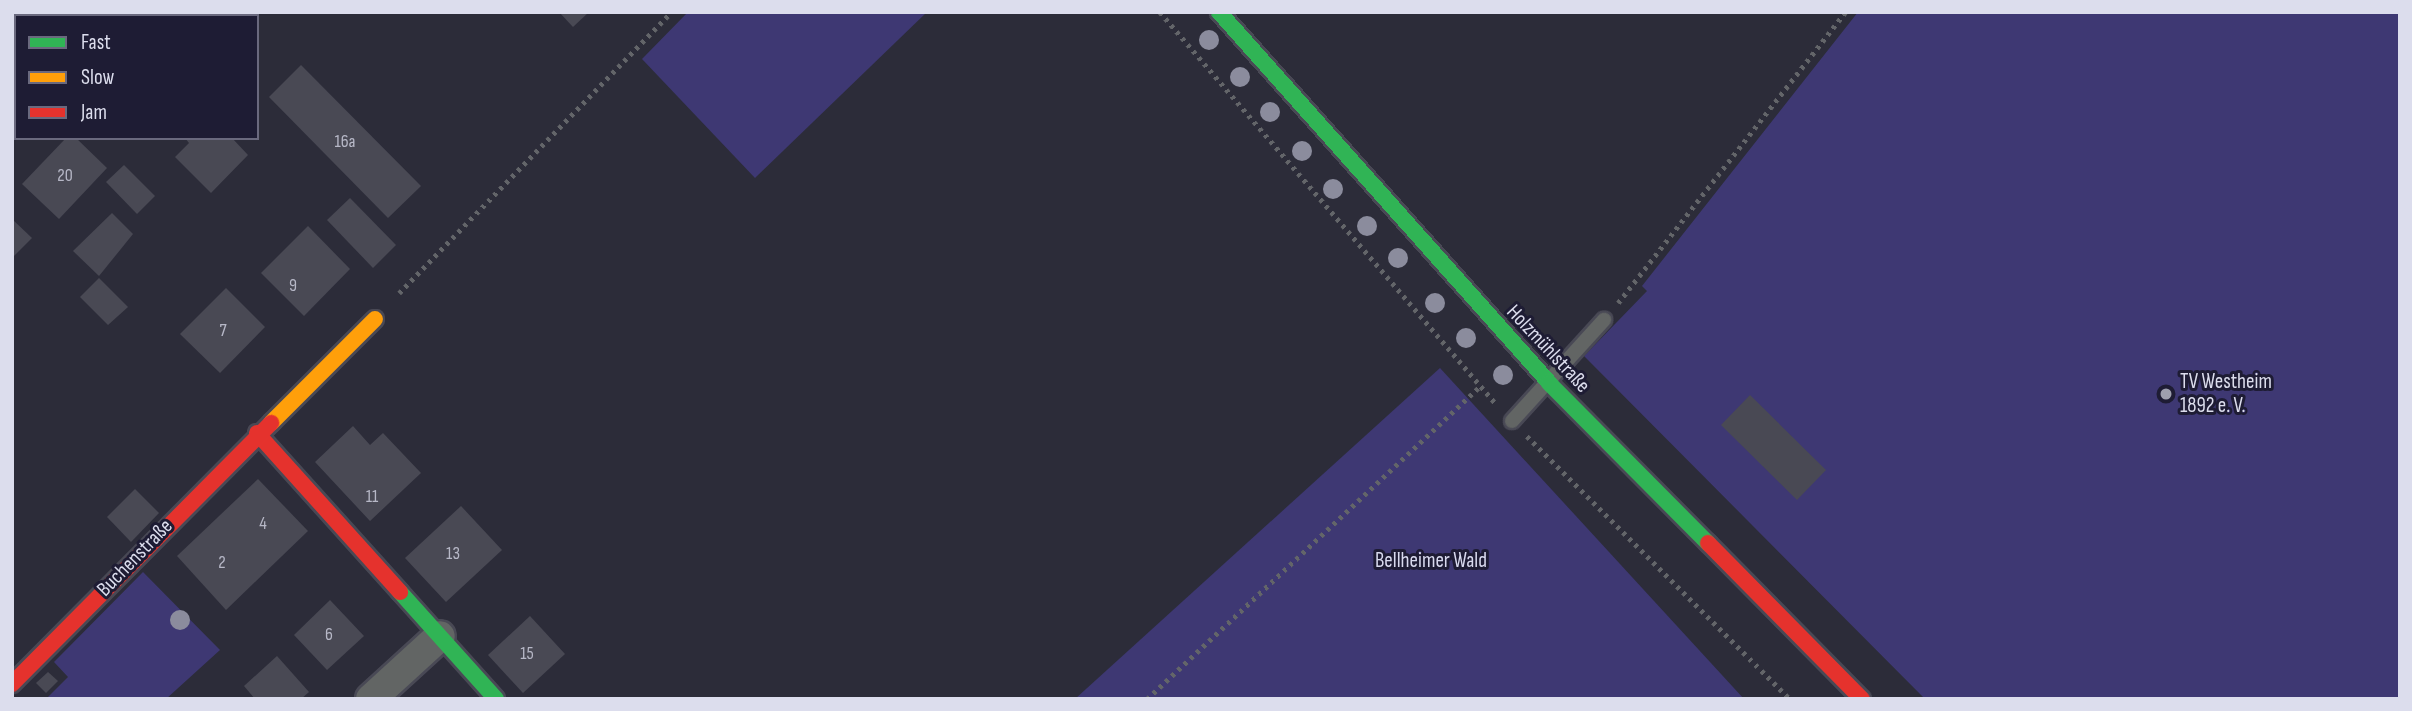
<!DOCTYPE html>
<html>
<head>
<meta charset="utf-8">
<style>
  body { margin:0 }
  #map { position:relative; width:2412px; height:711px; overflow:hidden; background:#2c2c39; font-family:"Sofia Sans Condensed",sans-serif }
  div>[style] { position:absolute }
  .green>* { inset:0; background:#3e3873 }
  .building>* { inset:0; background:#494954 }
  .path>* { height:4.5px; margin-top:-2.25px; transform-origin:0; background:repeating-linear-gradient(90deg,#636569 0 3.5px,transparent 0 8.5px) }
  .roads { filter:drop-shadow(2px 0 #494955) drop-shadow(-2px 0 #494955) drop-shadow(0 2px #494955) drop-shadow(0 -2px #494955) }
  .lane>* { height:14px; margin:-7px; padding:0 7px; transform-origin:7px; border-radius:7px; background:#626564 }
  .street>* { height:30px; margin:-15px; padding:0 15px; transform-origin:15px; border-radius:15px; background:#626564 }
  .fast>* { height:16px; margin:-8px; padding:0 8px; transform-origin:8px; border-radius:8px; background:#30b455 }
  .slow>* { height:16px; margin:-8px; padding:0 8px; transform-origin:8px; border-radius:8px; background:#ff9f0a }
  .jam>* { height:16px; margin:-8px; padding:0 8px; transform-origin:8px; border-radius:8px; background:#e5322d }
  .trees>* { width:20px; height:20px; margin:-10px; border-radius:50%; background:#8b8c9d }
  .dots>* { width:19px; height:19px; translate:-50% -50%; box-sizing:border-box; border:4px solid #1e1c34; border-radius:50% }
  span { translate:-50% -50%; white-space:nowrap; text-align:center; line-height:1.15; -webkit-text-stroke:6px #1e1c34; paint-order:stroke }
  .number-label { font-size:18px; color:#b7b8c7 }
  .number-label span { -webkit-text-stroke-width:0 }
  .street-label { font-size:21px; color:#dcdded }
  .poi-label { font-size:21px; color:#dcdded }
  .left { translate:0 -50%; text-align:left }
  .park-label { font-size:21px; color:#d9daef }
  .frame { position:absolute; inset:0; border:14px solid #dcdded; pointer-events:none }
  .legend { position:absolute; left:14px; top:14px; width:245px; height:126px; box-sizing:border-box; background:#1e1c34; border:2px solid #6a697e; margin:0; padding:9px 12px; list-style:none; font-size:21px; color:#dcdded }
  .legend li { display:flex; align-items:center; gap:14px; height:35px }
  .legend b { width:35px; border:2px solid #6a697e }
</style>
</head>
<body>
<div id="map">
  <div class="green">
    <div style="clip-path:polygon(688px 12px,927px 12px,755px 178px,642px 59px)"></div>
    <div style="clip-path:polygon(1858px 12px,2400px 12px,2400px 699px,1925px 699px,1584px 356px,1647px 291px,1642px 286px)"></div>
    <div style="clip-path:polygon(1440px 368px,1744px 699px,1075px 699px)"></div>
    <div style="clip-path:polygon(143px 572px,220px 650px,166px 699px,46px 699px,68px 677px,54px 662px)"></div>
  </div>
  <div class="building">
    <div style="clip-path:polygon(24px 12px,73px 12px,70px 16px)"></div>
    <div style="clip-path:polygon(169px 12px,256px 12px,166px 16px)"></div>
    <div style="clip-path:polygon(559px 12px,589px 12px,573px 27px)"></div>
    <div style="clip-path:polygon(301px 65px,421px 186px,388px 218px,269px 97px)"></div>
    <div style="clip-path:polygon(66px 138px,76px 138px,107px 168px,59px 219px,22px 184px)"></div>
    <div style="clip-path:polygon(185px 138px,232px 138px,248px 155px,211px 193px,175px 157px,189px 143px)"></div>
    <div style="clip-path:polygon(124px 165px,155px 196px,137px 214px,106px 182px)"></div>
    <div style="clip-path:polygon(350px 198px,396px 245px,373px 268px,327px 220px)"></div>
    <div style="clip-path:polygon(112px 213px,133px 234px,99px 276px,73px 251px)"></div>
    <div style="clip-path:polygon(12px 219px,32px 238px,12px 258px)"></div>
    <div style="clip-path:polygon(308px 226px,350px 269px,304px 316px,261px 273px)"></div>
    <div style="clip-path:polygon(99px 278px,128px 307px,108px 325px,80px 297px)"></div>
    <div style="clip-path:polygon(226px 288px,265px 327px,220px 373px,180px 334px)"></div>
    <div style="clip-path:polygon(1750px 395px,1826px 470px,1797px 500px,1721px 425px)"></div>
    <div style="clip-path:polygon(353px 426px,370px 445px,383px 433px,421px 473px,370px 521px,315px 462px)"></div>
    <div style="clip-path:polygon(258px 479px,308px 531px,226px 610px,177px 556px)"></div>
    <div style="clip-path:polygon(135px 489px,159px 513px,131px 542px,107px 517px)"></div>
    <div style="clip-path:polygon(461px 506px,502px 550px,446px 602px,405px 558px)"></div>
    <div style="clip-path:polygon(330px 600px,364px 636px,327px 670px,294px 635px)"></div>
    <div style="clip-path:polygon(530px 616px,565px 654px,523px 693px,488px 655px)"></div>
    <div style="clip-path:polygon(277px 656px,309px 692px,301px 699px,255px 699px,244px 686px)"></div>
    <div style="clip-path:polygon(48px 672px,58px 681px,46px 693px,36px 683px)"></div>
  </div>
  <div class="path">
    <div style="left:1160px;top:12px;width:518px;rotate:49.39deg"></div>
    <div style="left:399px;top:293px;width:391px;rotate:-45.9deg"></div>
    <div style="left:1618px;top:303px;width:369px;rotate:-52deg"></div>
    <div style="left:1527px;top:436px;width:372px;rotate:45deg"></div>
    <div style="left:1147px;top:699px;width:456px;rotate:-43.2deg"></div>
  </div>
  <div class="roads">
    <div class="lane">
      <div style="left:1512px;top:421px;width:137px;rotate:-47.7deg"></div>
    </div>
    <div class="street">
      <div style="left:104px;top:16px;width:5px;rotate:-53deg"></div>
      <div style="left:12px;top:109px;width:6px;rotate:-45deg"></div>
      <div style="left:371px;top:699px;width:93px;rotate:-42.4deg"></div>
    </div>
    <div class="fast">
      <div style="left:1219px;top:12px;width:497px;rotate:48.3deg"></div>
      <div style="left:1549px;top:383px;width:226px;rotate:45.2deg"></div>
      <div style="left:400px;top:592px;width:144px;rotate:48.1deg"></div>
    </div>
    <div class="slow">
      <div style="left:271px;top:423px;width:147px;rotate:-45deg"></div>
    </div>
    <div class="jam">
      <div style="left:257px;top:433px;width:214px;rotate:48deg"></div>
      <div style="left:1708px;top:543px;width:219px;rotate:45.4deg"></div>
      <div style="left:12px;top:684px;width:368px;rotate:-45.2deg"></div>
    </div>
  </div>
  <div class="trees">
    <div style="left:1209px;top:40px"></div>
    <div style="left:1240px;top:77px"></div>
    <div style="left:1270px;top:112px"></div>
    <div style="left:1302px;top:151px"></div>
    <div style="left:1333px;top:189px"></div>
    <div style="left:1367px;top:226px"></div>
    <div style="left:1398px;top:258px"></div>
    <div style="left:1435px;top:303px"></div>
    <div style="left:1466px;top:338px"></div>
    <div style="left:1503px;top:375px"></div>
    <div style="left:180px;top:620px"></div>
  </div>
  <div class="dots">
    <div style="left:2166px;top:394px;background:#9e9fae"></div>
  </div>
  <div class="number-label">
    <span style="left:345px;top:142px">16a</span>
    <span style="left:65px;top:176px">20</span>
    <span style="left:293px;top:286px">9</span>
    <span style="left:223px;top:331px">7</span>
    <span style="left:372px;top:497px">11</span>
    <span style="left:263px;top:524px">4</span>
    <span style="left:453px;top:554px">13</span>
    <span style="left:222px;top:563px">2</span>
    <span style="left:329px;top:635px">6</span>
    <span style="left:527px;top:654px">15</span>
  </div>
  <div class="street-label">
    <span style="left:1548px;top:349px;rotate:47deg">Holzmühlstraße</span>
    <span style="left:135px;top:558px;rotate:-46deg">Buchenstraße</span>
  </div>
  <div class="poi-label">
    <span class="left" style="left:2180px;top:394px">TV Westheim<br>1892 e. V.</span>
  </div>
  <div class="park-label">
    <span style="left:1431px;top:561px">Bellheimer Wald</span>
  </div>
  <div class="frame"></div>
  <ul class="legend">
  <li><b style="height:9px;background:#30b455"></b>Fast</li>
  <li><b style="height:9px;background:#ff9f0a"></b>Slow</li>
  <li><b style="height:9px;background:#e5322d"></b>Jam</li>
  </ul>
</div>
</body>
</html>
